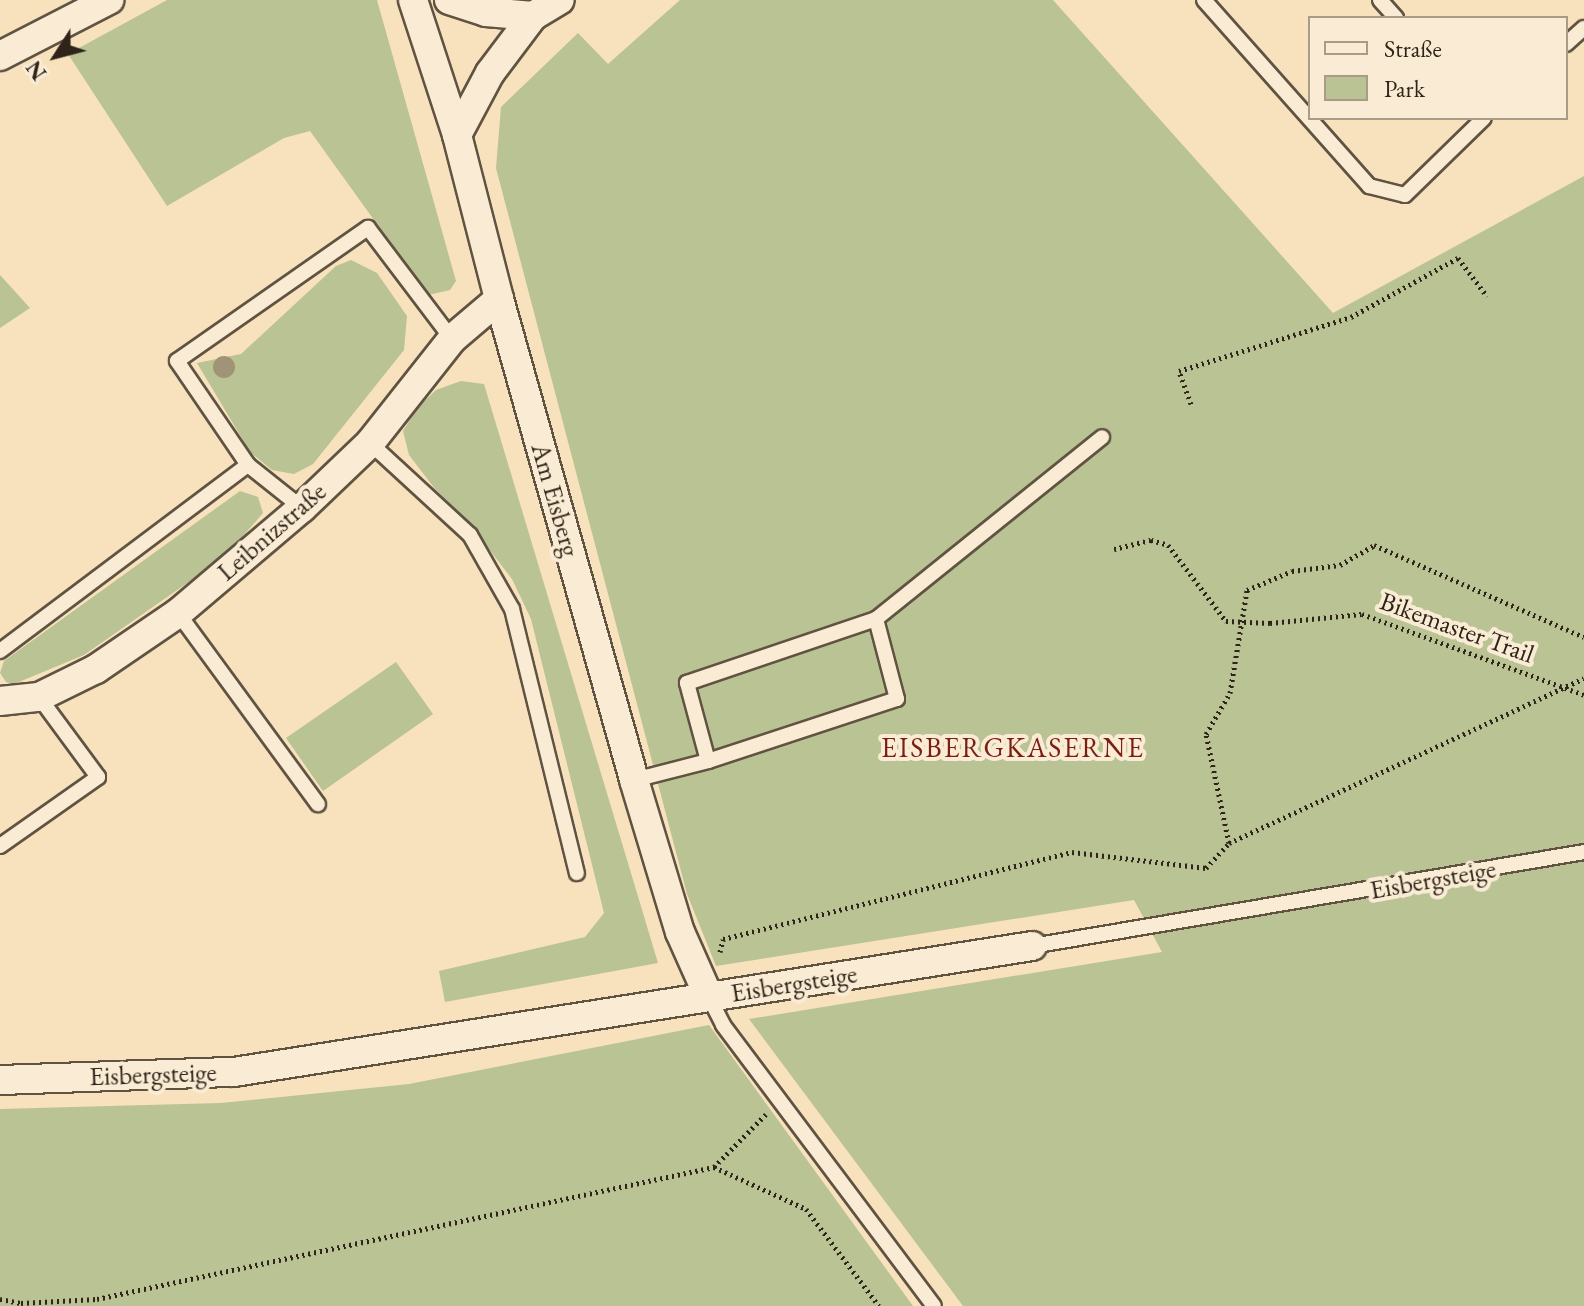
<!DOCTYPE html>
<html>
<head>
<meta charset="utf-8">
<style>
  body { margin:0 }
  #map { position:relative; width:1584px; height:1306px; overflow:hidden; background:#f8e1bd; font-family:"EB Garamond",serif }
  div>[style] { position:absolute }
  .green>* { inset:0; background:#b9c394 }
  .path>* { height:5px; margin-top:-2.5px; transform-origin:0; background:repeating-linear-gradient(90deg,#2e2419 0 2px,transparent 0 6px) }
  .roads { filter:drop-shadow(2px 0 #605342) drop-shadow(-2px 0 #605342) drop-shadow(0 2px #605342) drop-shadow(0 -2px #605342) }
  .service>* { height:14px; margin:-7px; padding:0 7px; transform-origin:7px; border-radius:7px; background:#faecd4 }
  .minor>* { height:28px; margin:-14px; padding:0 14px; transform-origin:14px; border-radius:14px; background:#faecd4 }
  .trees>* { width:22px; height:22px; margin:-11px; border-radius:50%; background:#a09377 }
  span { translate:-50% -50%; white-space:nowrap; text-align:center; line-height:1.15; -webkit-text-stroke:8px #faecd4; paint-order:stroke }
  .street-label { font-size:26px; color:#2e2419 }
  .neighbourhood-label { font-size:28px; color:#7a1f14; letter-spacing:2px }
  .legend { position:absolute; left:1308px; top:16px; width:260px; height:104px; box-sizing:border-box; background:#faecd4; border:2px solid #a89c89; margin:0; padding:10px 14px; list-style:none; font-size:24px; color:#2e2419 }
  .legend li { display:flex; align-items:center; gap:16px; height:40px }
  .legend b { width:40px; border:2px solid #a89c89 }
  .north { position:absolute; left:16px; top:16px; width:80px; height:80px; -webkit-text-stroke:6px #faecd4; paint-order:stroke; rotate:234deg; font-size:22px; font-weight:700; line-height:32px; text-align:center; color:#2e2419 }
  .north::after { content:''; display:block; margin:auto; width:28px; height:36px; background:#2e2419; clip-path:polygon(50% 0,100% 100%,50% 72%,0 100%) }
</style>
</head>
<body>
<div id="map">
  <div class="green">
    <div style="clip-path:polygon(167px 0,377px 0,456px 281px,450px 290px,428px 295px,310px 131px,284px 138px,167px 206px,68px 54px)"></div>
    <div style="clip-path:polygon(680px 0,1053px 0,1333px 313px,1584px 176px,1584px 1306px,963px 1306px,749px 1019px,1162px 952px,1134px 900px,716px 966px,687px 894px,496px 168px,501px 107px,578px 33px,608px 64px)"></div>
    <div style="clip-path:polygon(351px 260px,377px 273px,407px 316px,404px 350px,313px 464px,294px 474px,272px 470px,250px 452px,197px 363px,241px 354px,336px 266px)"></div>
    <div style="clip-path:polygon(0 275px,30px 308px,0 328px)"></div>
    <div style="clip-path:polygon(461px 381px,484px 384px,658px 963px,445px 1002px,439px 971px,585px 937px,604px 913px,531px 619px,512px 579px,466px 519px,435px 489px,409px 455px,403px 431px,417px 408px,436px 390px)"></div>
    <div style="clip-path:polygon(240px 491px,258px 497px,263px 513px,244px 535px,203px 572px,84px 655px,14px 684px,6px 682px,0 673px,4px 661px)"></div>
    <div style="clip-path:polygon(396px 662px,433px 714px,323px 791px,286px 738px)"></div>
    <div style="clip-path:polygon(709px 1025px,913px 1306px,0 1306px,0 1109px,221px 1103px,409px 1084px)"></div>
  </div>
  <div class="path">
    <div style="left:1191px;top:404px;width:35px;rotate:-110deg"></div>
    <div style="left:1179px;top:371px;width:180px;rotate:-17.4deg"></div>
    <div style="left:1351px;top:317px;width:122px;rotate:-28.9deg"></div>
    <div style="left:1458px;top:258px;width:48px;rotate:52.7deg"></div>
    <div style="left:1114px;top:549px;width:38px;rotate:-14deg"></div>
    <div style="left:1151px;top:540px;width:18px;rotate:16deg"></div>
    <div style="left:1168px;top:545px;width:96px;rotate:52.7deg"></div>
    <div style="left:1226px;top:621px;width:44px;rotate:2.6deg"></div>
    <div style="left:1270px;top:623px;width:92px;rotate:-5.6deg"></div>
    <div style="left:1362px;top:614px;width:236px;rotate:20deg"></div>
    <div style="left:1229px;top:843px;width:391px;rotate:-24.9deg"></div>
    <div style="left:720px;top:952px;width:13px;rotate:-77deg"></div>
    <div style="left:723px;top:939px;width:360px;rotate:-14deg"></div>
    <div style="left:1072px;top:852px;width:135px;rotate:6.8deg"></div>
    <div style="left:1206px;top:868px;width:34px;rotate:-47deg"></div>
    <div style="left:1229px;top:843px;width:111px;rotate:-101.9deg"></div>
    <div style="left:1206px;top:734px;width:48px;rotate:-59.7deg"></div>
    <div style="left:1230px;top:693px;width:104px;rotate:-80.6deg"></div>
    <div style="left:1247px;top:590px;width:49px;rotate:-22.9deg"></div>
    <div style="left:1292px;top:571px;width:48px;rotate:-7.1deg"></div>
    <div style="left:1340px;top:565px;width:39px;rotate:-30deg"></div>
    <div style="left:1374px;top:545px;width:229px;rotate:23.7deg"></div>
    <div style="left:714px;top:1167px;width:101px;rotate:24.5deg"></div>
    <div style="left:806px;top:1209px;width:121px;rotate:53deg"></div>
    <div style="left:0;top:1299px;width:21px;rotate:11deg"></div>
    <div style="left:21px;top:1303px;width:76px;rotate:-3deg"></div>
    <div style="left:97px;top:1299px;width:631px;rotate:-12.08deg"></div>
    <div style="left:714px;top:1167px;width:74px;rotate:-45.5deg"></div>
  </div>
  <div class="roads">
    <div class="service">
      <div style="left:1204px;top:0;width:249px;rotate:48.4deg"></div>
      <div style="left:1369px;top:186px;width:37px;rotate:14deg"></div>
      <div style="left:1405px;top:195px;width:110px;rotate:-44.3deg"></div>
      <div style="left:1380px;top:0;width:24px;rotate:48deg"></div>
      <div style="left:1566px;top:44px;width:24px;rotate:-42deg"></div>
      <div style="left:370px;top:443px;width:136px;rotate:42.6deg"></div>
      <div style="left:470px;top:535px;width:85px;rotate:60.4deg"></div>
      <div style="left:512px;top:609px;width:272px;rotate:76.2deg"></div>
      <div style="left:302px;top:508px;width:69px;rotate:-141.5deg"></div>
      <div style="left:248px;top:465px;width:126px;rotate:-124.3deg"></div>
      <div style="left:177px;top:361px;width:233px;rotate:-34.9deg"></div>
      <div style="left:368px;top:228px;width:139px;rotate:52.9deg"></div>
      <div style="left:178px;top:613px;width:237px;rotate:53.8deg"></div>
      <div style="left:0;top:651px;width:310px;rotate:-36.9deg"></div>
      <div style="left:708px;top:761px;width:81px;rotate:-105.1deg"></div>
      <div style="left:687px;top:683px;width:200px;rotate:-18.7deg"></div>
      <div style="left:634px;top:780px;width:76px;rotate:-14.4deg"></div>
      <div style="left:708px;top:761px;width:199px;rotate:-18.2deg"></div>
      <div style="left:897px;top:699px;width:83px;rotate:-104.7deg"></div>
      <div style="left:876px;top:619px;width:290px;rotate:-38.8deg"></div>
      <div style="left:0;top:846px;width:120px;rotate:-35.1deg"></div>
      <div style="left:98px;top:777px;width:99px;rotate:-126.4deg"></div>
      <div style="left:1032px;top:946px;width:560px;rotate:-9.66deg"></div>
      <div style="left:709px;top:997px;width:31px;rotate:63deg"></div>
      <div style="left:723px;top:1025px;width:351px;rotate:53.1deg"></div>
    </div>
    <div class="minor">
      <div style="left:413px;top:0;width:142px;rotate:71.9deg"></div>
      <div style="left:457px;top:135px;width:169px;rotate:75.6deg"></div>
      <div style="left:499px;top:299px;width:500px;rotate:74.3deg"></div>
      <div style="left:634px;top:780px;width:159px;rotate:73.2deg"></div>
      <div style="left:680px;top:932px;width:71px;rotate:66deg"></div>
      <div style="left:449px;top:0;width:39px;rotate:18deg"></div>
      <div style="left:486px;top:12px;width:47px;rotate:4.9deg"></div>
      <div style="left:0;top:56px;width:123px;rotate:-27.2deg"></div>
      <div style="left:457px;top:135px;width:70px;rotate:-62deg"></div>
      <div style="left:490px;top:73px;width:71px;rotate:-53deg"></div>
      <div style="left:533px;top:16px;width:31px;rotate:-31deg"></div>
      <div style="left:0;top:701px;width:39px;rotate:-6deg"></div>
      <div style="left:39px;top:697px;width:64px;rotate:-26.2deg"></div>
      <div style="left:96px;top:669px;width:99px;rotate:-34.3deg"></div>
      <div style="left:178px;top:613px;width:162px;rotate:-40.3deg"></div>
      <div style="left:302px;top:508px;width:94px;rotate:-43.7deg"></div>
      <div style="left:370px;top:443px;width:132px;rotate:-51.7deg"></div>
      <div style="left:452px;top:339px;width:62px;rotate:-40.4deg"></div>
      <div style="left:0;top:1080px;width:234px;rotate:-2deg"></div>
      <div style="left:234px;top:1072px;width:808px;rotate:-8.97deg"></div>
    </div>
  </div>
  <div class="trees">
    <div style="left:224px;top:367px"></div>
  </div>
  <div class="street-label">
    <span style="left:555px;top:500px;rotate:74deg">Am Eisberg</span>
    <span style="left:272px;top:532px;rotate:-41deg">Leibnizstraße</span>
    <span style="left:1457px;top:628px;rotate:20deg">Bikemaster Trail</span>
    <span style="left:1433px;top:880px;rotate:-10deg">Eisbergsteige</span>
    <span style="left:794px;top:984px;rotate:-9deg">Eisbergsteige</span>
    <span style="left:153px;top:1075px;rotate:-2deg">Eisbergsteige</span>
  </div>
  <div class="neighbourhood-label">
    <span style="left:1013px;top:747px">EISBERGKASERNE</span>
  </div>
  <ul class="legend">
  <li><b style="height:10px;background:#faecd4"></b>Straße</li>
  <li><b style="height:22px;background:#b9c394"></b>Park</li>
  </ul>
  <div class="north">N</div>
</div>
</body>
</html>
